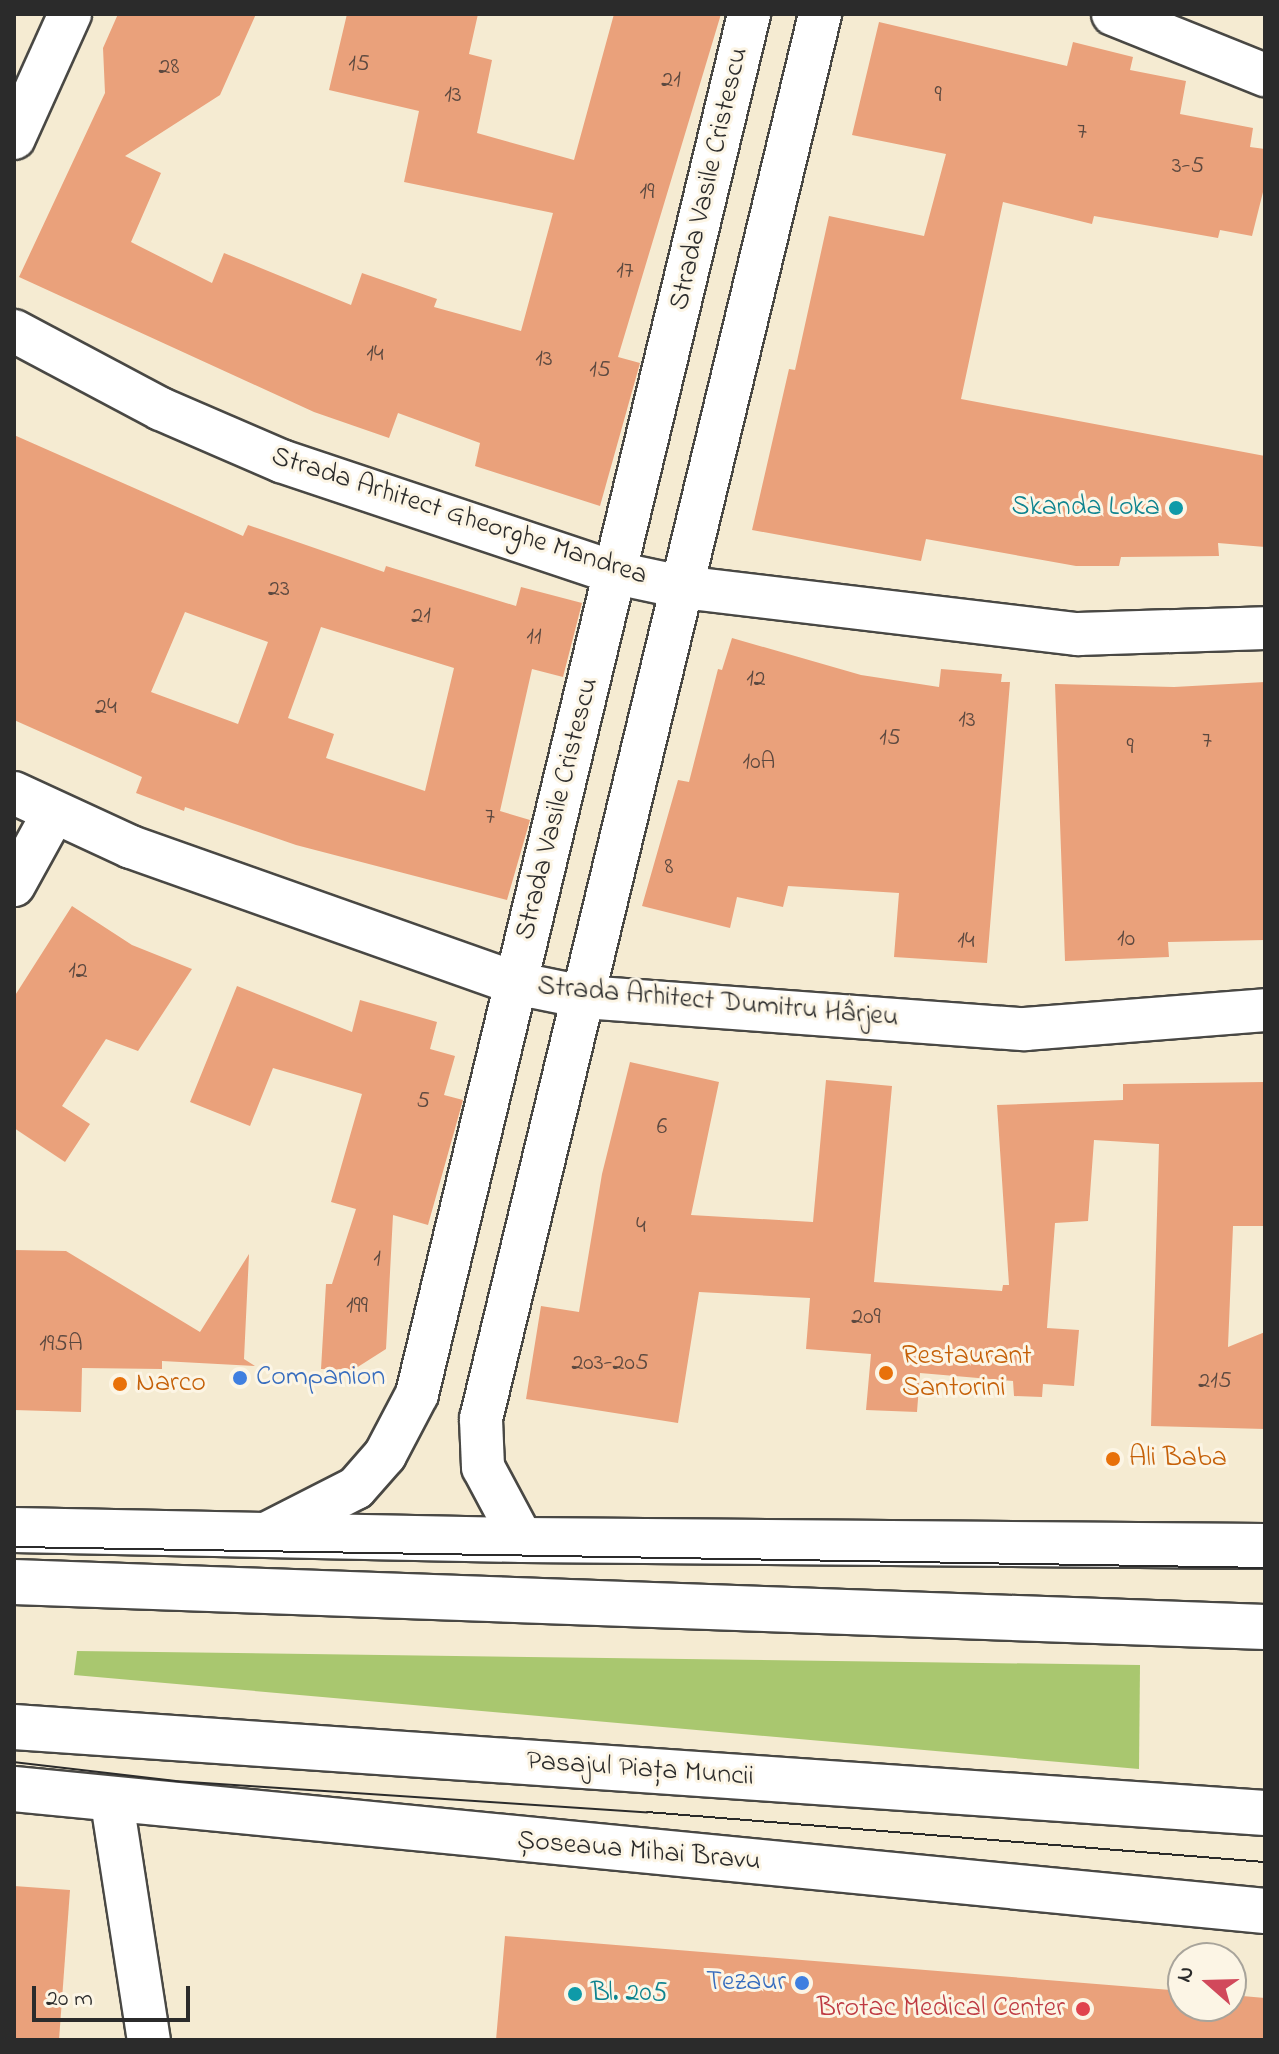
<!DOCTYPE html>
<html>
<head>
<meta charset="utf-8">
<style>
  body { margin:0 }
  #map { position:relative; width:1279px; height:2054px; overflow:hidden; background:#f5ebd2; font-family:"Indie Flower",sans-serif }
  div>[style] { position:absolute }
  .green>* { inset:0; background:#a9c76f }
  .building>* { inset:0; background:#eaa17b }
  .roads { filter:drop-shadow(2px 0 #494844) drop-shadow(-2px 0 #494844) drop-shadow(0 2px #494844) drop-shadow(0 -2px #494844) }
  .street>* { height:42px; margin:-21px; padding:0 21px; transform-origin:21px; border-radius:21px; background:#fff }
  .primary>* { height:44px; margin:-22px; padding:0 22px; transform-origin:22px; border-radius:22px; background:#fff }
  .tram>* { height:2px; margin:-1px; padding:0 1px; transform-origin:1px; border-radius:1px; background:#2b2b2b }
  .dots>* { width:22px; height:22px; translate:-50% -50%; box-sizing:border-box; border:4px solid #fcf5e5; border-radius:50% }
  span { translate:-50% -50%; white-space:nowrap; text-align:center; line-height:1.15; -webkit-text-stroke:6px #fcf5e5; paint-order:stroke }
  .number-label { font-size:24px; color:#5b483f }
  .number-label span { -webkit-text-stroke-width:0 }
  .street-label { font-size:28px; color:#2b2b2b }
  .culture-label { font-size:28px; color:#0d838f }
  .right { translate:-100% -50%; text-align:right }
  .left { translate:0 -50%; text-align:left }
  .food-label { font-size:28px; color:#c56008 }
  .shop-label { font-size:28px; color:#366cbe }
  .health-label { font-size:28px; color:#be3a42 }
  .frame { position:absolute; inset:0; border:16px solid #2b2b2b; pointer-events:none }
  .north { position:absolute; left:1167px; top:1942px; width:80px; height:80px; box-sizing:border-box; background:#fcf5e5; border:2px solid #a8a49b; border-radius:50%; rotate:290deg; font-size:22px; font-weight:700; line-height:32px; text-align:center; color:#2b2b2b }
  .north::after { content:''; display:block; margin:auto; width:28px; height:36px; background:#d1495b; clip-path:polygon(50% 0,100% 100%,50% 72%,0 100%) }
  .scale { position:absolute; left:32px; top:1986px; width:158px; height:36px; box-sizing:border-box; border:4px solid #2b2b2b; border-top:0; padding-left:10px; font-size:24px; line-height:28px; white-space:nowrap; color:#2b2b2b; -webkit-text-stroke:6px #fcf5e5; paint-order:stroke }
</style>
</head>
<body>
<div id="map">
  <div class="green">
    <div style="clip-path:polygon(77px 1651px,1140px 1665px,1139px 1769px,74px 1675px)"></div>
  </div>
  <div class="building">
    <div style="clip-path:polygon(118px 14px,256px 14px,220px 95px,125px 156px,161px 173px,131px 242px,212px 283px,224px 253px,351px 305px,362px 273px,437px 299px,434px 307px,521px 331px,553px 213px,404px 182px,419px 111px,329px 90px,347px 14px,478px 14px,469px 54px,492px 60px,477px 133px,574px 160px,614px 14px,721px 14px,618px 357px,640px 363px,600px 506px,475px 466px,480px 443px,398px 413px,389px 438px,314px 412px,19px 277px,105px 93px,103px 48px)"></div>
    <div style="clip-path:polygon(879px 22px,1067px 66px,1073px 42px,1133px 57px,1130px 70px,1186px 81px,1180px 114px,1253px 128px,1250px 147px,1265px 149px,1265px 184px,1252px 236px,1220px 230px,1218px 238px,1094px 216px,1092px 224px,1003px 202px,961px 399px,1265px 456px,1265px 547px,1218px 543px,1219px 556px,1121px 557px,1119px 566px,1076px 566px,926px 539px,921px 561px,752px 530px,789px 369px,795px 370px,829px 216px,924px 236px,946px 154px,852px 135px)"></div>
    <div style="clip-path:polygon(evenodd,14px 435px,243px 536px,248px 525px,384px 572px,386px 566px,516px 606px,521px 587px,582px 603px,563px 677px,532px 669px,500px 811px,530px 820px,507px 900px,296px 845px,185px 807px,184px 811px,136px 793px,142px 777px,14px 720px,14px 435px,185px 612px,268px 642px,238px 724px,151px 692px,185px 612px,14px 435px,321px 627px,454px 668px,425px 791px,326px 758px,334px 734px,288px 718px,321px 627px)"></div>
    <div style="clip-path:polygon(732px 638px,861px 675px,939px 687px,941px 669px,1002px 674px,1001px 682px,1010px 682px,987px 963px,894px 957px,899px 893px,788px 886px,783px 907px,737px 897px,730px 928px,642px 906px,678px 780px,689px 782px,718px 669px,722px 670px)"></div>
    <div style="clip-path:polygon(1265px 682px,1265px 940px,1168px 942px,1169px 957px,1065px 961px,1055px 684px,1174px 687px)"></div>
    <div style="clip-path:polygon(72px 906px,132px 945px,192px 969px,138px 1051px,106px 1039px,62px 1106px,90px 1124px,65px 1162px,14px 1128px,14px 997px)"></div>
    <div style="clip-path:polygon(237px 986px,352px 1032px,360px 1000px,437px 1022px,430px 1049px,455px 1056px,444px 1095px,463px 1100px,428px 1225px,393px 1215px,386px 1349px,353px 1370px,321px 1369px,326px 1284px,332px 1284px,356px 1209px,331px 1202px,362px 1094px,273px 1068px,250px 1126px,190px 1102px)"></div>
    <div style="clip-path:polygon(630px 1062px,719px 1082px,691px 1215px,813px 1222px,826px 1080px,892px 1086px,874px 1282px,1002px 1291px,1003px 1285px,1009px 1285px,997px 1105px,1123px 1100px,1123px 1084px,1265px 1082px,1265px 1226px,1233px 1226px,1228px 1347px,1265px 1332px,1265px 1429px,1151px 1426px,1159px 1144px,1094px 1140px,1088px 1221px,1055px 1223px,1047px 1328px,1079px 1330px,1074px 1386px,1043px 1384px,1042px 1397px,1014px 1396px,1013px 1381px,920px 1373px,917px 1412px,866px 1410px,871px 1354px,806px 1349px,810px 1298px,699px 1292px,678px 1423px,526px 1399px,541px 1306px,579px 1312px,602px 1174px)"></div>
    <div style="clip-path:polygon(14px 1250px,66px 1251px,200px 1332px,249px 1254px,244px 1359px,255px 1366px,162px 1361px,162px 1369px,82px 1368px,81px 1412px,14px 1410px)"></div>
    <div style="clip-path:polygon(14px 1886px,70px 1890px,59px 2040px,14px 2040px)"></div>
    <div style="clip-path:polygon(505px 1936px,1183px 1991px,1183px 2006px,1231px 2006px,1231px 1995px,1265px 1998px,1265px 2040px,496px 2040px)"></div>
  </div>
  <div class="roads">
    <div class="street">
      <div style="left:1113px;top:14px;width:164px;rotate:21.9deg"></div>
      <div style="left:14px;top:138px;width:136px;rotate:-65.7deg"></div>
      <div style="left:14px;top:331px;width:166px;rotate:28deg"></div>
      <div style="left:161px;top:409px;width:131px;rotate:23.4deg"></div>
      <div style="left:281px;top:461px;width:353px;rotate:18.5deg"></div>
      <div style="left:616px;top:573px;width:67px;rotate:12deg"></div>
      <div style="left:682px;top:587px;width:399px;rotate:6.8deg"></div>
      <div style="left:1078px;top:634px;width:187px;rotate:-1.8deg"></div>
      <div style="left:14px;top:793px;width:129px;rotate:24.8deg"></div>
      <div style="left:131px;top:847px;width:407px;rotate:19.5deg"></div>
      <div style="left:515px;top:983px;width:70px;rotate:11.5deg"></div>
      <div style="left:584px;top:997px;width:442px;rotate:4.2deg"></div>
      <div style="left:1025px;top:1029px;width:241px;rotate:-4.5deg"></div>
      <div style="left:14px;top:885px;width:81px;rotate:-61.2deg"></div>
      <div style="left:264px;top:1535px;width:103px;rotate:-27.1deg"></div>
      <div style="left:356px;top:1488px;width:44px;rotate:-48.7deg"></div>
      <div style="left:385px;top:1455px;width:69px;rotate:-62.3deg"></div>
      <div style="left:417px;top:1394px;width:1419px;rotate:-76.47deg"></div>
      <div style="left:522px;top:1540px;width:83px;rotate:-118.1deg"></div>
      <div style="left:483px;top:1467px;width:48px;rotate:-92.4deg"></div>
      <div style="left:481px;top:1419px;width:1445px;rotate:-76.43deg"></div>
      <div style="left:112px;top:1802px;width:241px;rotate:81.2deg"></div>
    </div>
    <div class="primary">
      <div style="left:14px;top:1530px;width:508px;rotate:1.13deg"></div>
      <div style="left:522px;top:1540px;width:743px;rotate:0.46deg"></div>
      <div style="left:14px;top:1582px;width:1252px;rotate:2.06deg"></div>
      <div style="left:14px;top:1727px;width:1254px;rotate:3.93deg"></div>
      <div style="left:14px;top:1789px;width:1257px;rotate:5.57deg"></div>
    </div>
  </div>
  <div class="tram">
    <div style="left:14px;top:1547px;width:1251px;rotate:0.96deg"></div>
    <div style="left:14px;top:1762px;width:162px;rotate:6.7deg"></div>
    <div style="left:175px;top:1781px;width:473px;rotate:3.8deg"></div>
    <div style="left:647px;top:1812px;width:620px;rotate:4.63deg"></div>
  </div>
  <div class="dots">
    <div style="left:1176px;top:508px;background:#0f9aa8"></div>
    <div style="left:886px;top:1373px;background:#e8710a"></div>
    <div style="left:240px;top:1378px;background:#3f7fe0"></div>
    <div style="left:120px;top:1384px;background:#e8710a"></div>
    <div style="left:1113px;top:1459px;background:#e8710a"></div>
    <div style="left:802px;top:1983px;background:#3f7fe0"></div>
    <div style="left:575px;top:1994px;background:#0f9aa8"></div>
    <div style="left:1083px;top:2009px;background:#e0444e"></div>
  </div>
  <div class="number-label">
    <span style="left:359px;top:65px">15</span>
    <span style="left:169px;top:68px">28</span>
    <span style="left:671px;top:81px">21</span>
    <span style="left:453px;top:96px">13</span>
    <span style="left:938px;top:96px">9</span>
    <span style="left:1082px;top:133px">7</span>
    <span style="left:1188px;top:167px">3-5</span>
    <span style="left:647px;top:193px">19</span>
    <span style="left:625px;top:272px">17</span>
    <span style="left:375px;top:355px">14</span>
    <span style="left:544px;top:360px">13</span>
    <span style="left:600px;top:371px">15</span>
    <span style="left:279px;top:590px">23</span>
    <span style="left:421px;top:617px">21</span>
    <span style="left:534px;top:638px">11</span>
    <span style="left:756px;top:680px">12</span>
    <span style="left:106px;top:708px">24</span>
    <span style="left:967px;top:721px">13</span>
    <span style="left:890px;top:739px">15</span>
    <span style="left:1207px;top:742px">7</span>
    <span style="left:1130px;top:748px">9</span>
    <span style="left:759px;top:763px">10A</span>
    <span style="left:490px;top:818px">7</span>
    <span style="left:669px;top:868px">8</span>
    <span style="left:1126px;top:940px">10</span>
    <span style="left:966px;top:942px">14</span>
    <span style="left:78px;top:972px">12</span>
    <span style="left:423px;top:1102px">5</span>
    <span style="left:662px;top:1128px">6</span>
    <span style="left:641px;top:1227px">4</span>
    <span style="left:377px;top:1260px">1</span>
    <span style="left:357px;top:1307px">199</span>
    <span style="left:866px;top:1318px">209</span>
    <span style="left:61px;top:1345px">195A</span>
    <span style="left:610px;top:1364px">203-205</span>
    <span style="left:1215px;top:1382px">215</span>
  </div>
  <div class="street-label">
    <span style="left:710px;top:179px;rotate:-77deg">Strada Vasile Cristescu</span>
    <span style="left:459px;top:517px;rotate:18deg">Strada Arhitect Gheorghe Mandrea</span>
    <span style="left:558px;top:809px;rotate:-76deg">Strada Vasile Cristescu</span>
    <span style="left:718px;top:1003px;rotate:5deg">Strada Arhitect Dumitru Hârjeu</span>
    <span style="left:640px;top:1770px;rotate:4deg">Pasajul Piața Muncii</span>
    <span style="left:639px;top:1852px;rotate:5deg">Șoseaua Mihai Bravu</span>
  </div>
  <div class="culture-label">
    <span class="right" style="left:1160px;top:508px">Skanda Loka</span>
    <span class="left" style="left:591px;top:1994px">Bl. 205</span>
  </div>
  <div class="food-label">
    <span class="left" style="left:902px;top:1373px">Restaurant<br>Santorini</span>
    <span class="left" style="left:136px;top:1384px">Narco</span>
    <span class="left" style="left:1129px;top:1459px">Ali Baba</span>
  </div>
  <div class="shop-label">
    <span class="left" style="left:256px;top:1378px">Companion</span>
    <span class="right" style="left:786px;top:1983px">Tezaur</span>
  </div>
  <div class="health-label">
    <span class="right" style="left:1065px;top:2009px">Brotac Medical Center</span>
  </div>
  <div class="frame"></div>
  <div class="north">N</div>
  <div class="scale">20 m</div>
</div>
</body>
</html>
